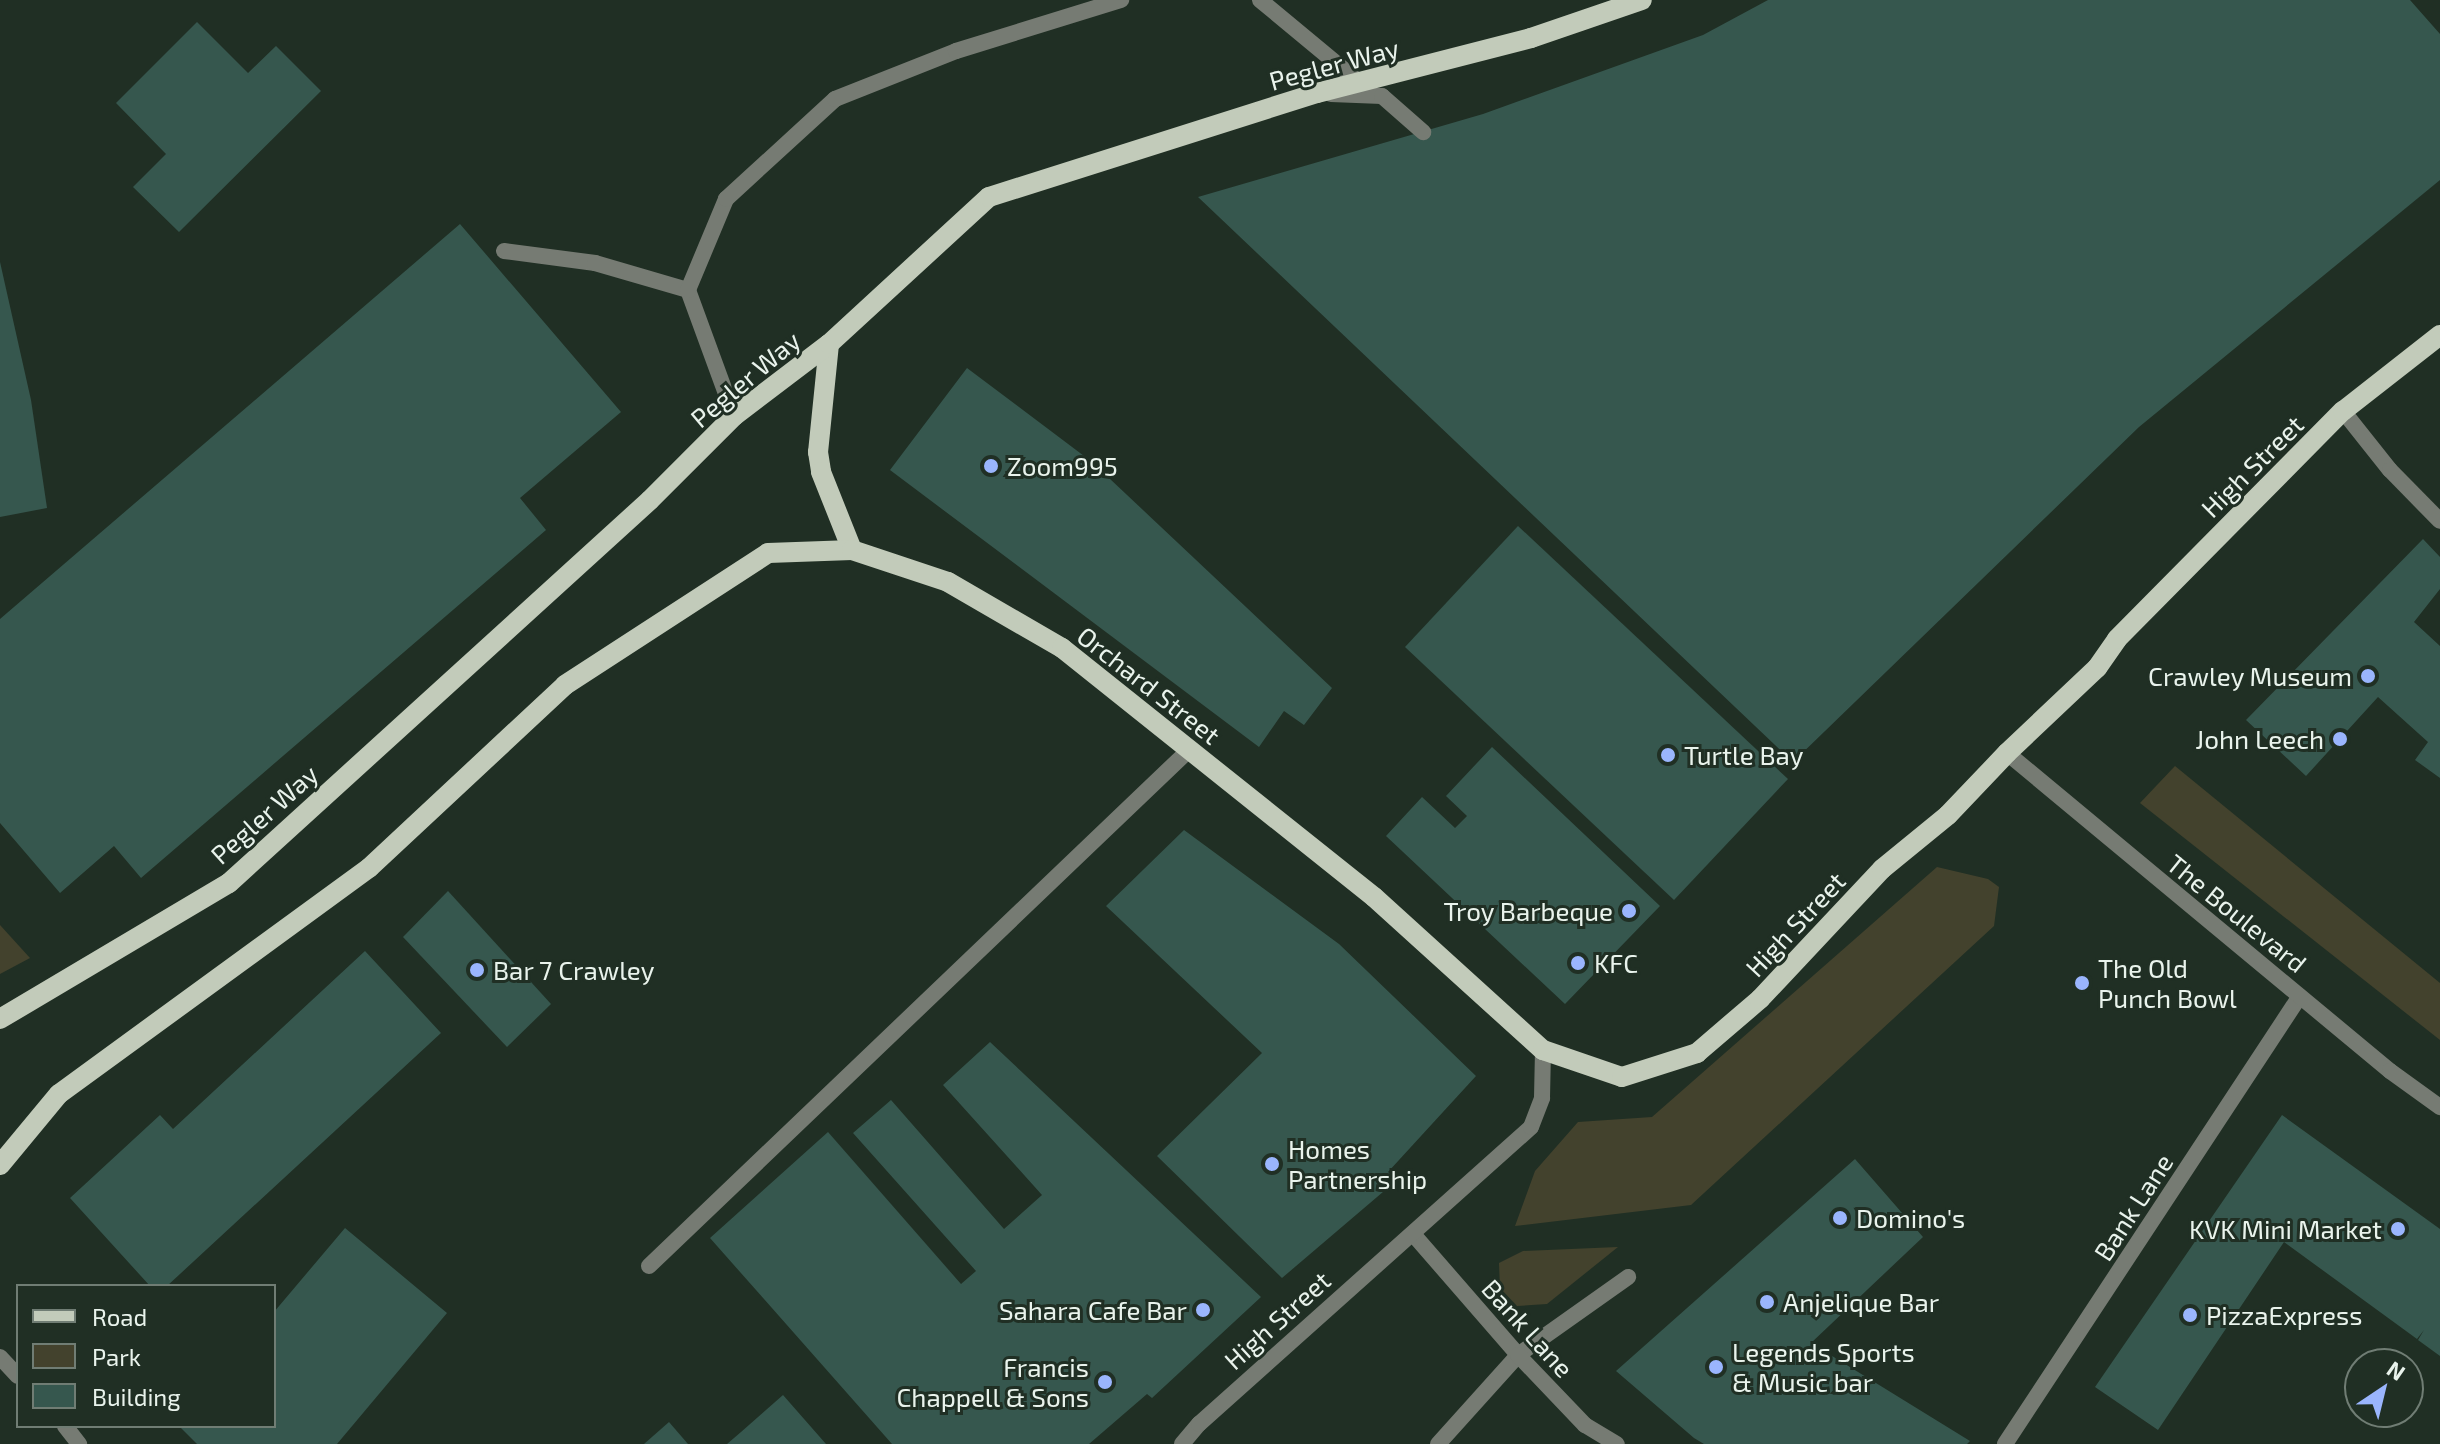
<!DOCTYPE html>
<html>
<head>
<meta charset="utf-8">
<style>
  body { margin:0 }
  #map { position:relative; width:2440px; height:1444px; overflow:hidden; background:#202f24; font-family:"Exo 2",sans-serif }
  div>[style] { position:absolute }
  .green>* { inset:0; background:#43422d }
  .building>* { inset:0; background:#36574e }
  .service>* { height:16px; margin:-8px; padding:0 8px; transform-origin:8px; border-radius:8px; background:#767b73 }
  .minor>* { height:16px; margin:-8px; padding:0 8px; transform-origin:8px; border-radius:8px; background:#767b73 }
  .tertiary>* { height:16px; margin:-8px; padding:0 8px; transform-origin:8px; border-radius:8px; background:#767b73 }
  .primary>* { height:20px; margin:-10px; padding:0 10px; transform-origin:10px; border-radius:10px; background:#c2cbba }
  .dots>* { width:22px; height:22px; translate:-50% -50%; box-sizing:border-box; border:4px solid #202f24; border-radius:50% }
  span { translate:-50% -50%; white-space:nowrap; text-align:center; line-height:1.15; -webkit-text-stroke:6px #202f24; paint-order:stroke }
  .street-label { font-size:26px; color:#e9f3ec }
  .poi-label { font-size:26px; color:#e9f3ec }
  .left { translate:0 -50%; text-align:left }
  .right { translate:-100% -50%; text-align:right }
  .legend { position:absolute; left:16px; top:1284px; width:260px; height:144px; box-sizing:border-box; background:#202f24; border:2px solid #707d74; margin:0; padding:10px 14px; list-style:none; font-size:24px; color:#e9f3ec }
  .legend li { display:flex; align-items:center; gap:16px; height:40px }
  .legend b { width:40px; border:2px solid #707d74 }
  .north { position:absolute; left:2344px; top:1348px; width:80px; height:80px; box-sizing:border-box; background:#202f24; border:2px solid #707d74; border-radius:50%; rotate:35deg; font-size:22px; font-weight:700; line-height:32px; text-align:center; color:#e9f3ec }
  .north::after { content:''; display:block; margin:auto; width:28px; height:36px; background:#9ab5fd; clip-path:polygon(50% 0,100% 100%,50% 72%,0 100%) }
</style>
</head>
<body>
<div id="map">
  <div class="green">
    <div style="clip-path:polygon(2175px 766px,2440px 983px,2440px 1040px,2140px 803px)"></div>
    <div style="clip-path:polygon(1937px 867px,1988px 879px,1999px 887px,1994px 926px,1691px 1205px,1515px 1226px,1535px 1171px,1578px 1122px,1652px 1117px)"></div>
    <div style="clip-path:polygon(0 925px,30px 958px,0 974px)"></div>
    <div style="clip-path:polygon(1618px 1247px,1547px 1304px,1517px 1306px,1500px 1288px,1499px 1263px,1523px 1251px)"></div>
  </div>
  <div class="building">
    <div style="clip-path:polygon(1768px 0,2410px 0,2440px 34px,2440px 180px,2139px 427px,1793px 762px,1198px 197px,1483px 114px,1703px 35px)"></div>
    <div style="clip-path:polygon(197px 22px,248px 73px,276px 46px,321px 91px,179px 232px,133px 187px,166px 154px,116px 103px)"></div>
    <div style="clip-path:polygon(460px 224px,621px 412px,520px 498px,546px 530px,141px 878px,114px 846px,60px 893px,0 823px,0 619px)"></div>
    <div style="clip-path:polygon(0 262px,31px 400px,47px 508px,0 517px)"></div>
    <div style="clip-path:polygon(967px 368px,1092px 462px,1332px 688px,1304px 725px,1284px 711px,1259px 747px,890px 470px)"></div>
    <div style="clip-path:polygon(1518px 526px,1788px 779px,1674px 900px,1405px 647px)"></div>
    <div style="clip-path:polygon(2423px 539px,2440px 557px,2440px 589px,2414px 622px,2440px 646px,2440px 778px,2415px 760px,2428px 742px,2378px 697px,2306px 776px,2246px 720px)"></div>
    <div style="clip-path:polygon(1492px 747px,1660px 906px,1565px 1004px,1386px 836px,1422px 797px,1455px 828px,1467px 816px,1446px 796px)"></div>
    <div style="clip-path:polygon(1184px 830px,1339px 944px,1476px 1076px,1388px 1172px,1397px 1180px,1282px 1278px,1157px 1156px,1262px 1053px,1106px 906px)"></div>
    <div style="clip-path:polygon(448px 891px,551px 1004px,507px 1047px,403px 937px)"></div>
    <div style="clip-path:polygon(365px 951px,441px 1033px,167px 1286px,150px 1286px,70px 1198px,160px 1115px,173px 1129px)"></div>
    <div style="clip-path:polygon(990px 1042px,1261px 1297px,1152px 1398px,1147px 1394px,1089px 1444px,892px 1444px,710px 1238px,828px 1132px,961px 1284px,976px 1271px,853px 1133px,891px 1100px,1004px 1229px,1042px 1195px,943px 1085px)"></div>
    <div style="clip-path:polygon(2282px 1115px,2440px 1229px,2440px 1356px,2418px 1340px,2424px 1330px,2417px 1339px,2284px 1242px,2158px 1430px,2095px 1387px)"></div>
    <div style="clip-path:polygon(1855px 1159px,1923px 1237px,1811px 1343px,1970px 1441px,1967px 1444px,1704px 1444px,1694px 1438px,1616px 1371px)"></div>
    <div style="clip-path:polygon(345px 1228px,447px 1313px,337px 1444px,197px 1444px,179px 1426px,274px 1426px,274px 1312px)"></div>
    <div style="clip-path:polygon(783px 1395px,826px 1444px,727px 1444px,741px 1432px)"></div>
    <div style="clip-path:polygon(669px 1422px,688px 1444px,644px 1444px)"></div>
  </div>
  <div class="service">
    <div style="left:1260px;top:0;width:131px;rotate:39.7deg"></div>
    <div style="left:1331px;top:94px;width:51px;rotate:2.2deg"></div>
    <div style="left:1382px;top:96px;width:55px;rotate:41.3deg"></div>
    <div style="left:504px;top:251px;width:92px;rotate:7.5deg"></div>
    <div style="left:595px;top:263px;width:97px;rotate:16.2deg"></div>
    <div style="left:688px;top:290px;width:134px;rotate:69.9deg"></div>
    <div style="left:688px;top:290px;width:99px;rotate:-67.3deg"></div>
    <div style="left:726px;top:199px;width:148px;rotate:-42.5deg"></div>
    <div style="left:835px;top:99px;width:130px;rotate:-21.6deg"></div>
    <div style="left:956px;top:51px;width:173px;rotate:-17.2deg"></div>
    <div style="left:2343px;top:411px;width:75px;rotate:51.5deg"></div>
    <div style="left:2390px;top:470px;width:71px;rotate:45.6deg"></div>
    <div style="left:649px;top:1266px;width:747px;rotate:-43.7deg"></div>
    <div style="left:0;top:1357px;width:26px;rotate:47deg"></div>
    <div style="left:65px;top:1426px;width:23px;rotate:52deg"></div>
    <div style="left:1438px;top:1444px;width:120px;rotate:-48deg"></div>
    <div style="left:1518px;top:1355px;width:135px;rotate:-35.3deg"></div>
  </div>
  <div class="minor">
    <div style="left:1413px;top:1234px;width:160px;rotate:49deg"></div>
    <div style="left:1518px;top:1355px;width:97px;rotate:46.3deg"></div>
    <div style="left:1585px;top:1425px;width:37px;rotate:31deg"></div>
    <div style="left:1182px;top:1444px;width:26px;rotate:-50deg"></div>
    <div style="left:1199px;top:1424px;width:445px;rotate:-41.8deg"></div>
    <div style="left:1531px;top:1127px;width:31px;rotate:-69deg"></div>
    <div style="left:1542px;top:1098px;width:48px;rotate:-88.8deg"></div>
    <div style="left:2005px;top:1444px;width:536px;rotate:-56.64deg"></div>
  </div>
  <div class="tertiary">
    <div style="left:2007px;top:753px;width:498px;rotate:39.7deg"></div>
    <div style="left:2390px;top:1071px;width:62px;rotate:35.8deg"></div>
  </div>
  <div class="primary">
    <div style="left:829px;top:344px;width:109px;rotate:95.8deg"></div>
    <div style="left:818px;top:452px;width:20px;rotate:81deg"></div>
    <div style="left:821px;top:472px;width:84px;rotate:68.3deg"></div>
    <div style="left:0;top:1019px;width:266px;rotate:-30.7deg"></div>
    <div style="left:229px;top:883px;width:569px;rotate:-42.29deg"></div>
    <div style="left:650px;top:500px;width:119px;rotate:-45deg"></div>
    <div style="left:734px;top:416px;width:119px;rotate:-37.2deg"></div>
    <div style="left:829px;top:344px;width:217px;rotate:-42.6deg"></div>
    <div style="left:989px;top:197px;width:344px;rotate:-17.6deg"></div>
    <div style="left:1317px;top:93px;width:221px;rotate:-14.4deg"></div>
    <div style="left:1531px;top:38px;width:117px;rotate:-18.9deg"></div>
    <div style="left:0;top:1165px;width:92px;rotate:-50.3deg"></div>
    <div style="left:59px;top:1094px;width:384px;rotate:-36.1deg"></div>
    <div style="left:369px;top:868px;width:268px;rotate:-43deg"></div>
    <div style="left:565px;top:685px;width:242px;rotate:-33deg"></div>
    <div style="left:768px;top:553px;width:84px;rotate:-2deg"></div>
    <div style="left:852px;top:550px;width:101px;rotate:18.4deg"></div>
    <div style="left:948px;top:582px;width:132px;rotate:30.1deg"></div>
    <div style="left:1062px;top:648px;width:399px;rotate:38.6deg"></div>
    <div style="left:1374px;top:897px;width:228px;rotate:42.2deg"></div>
    <div style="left:1543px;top:1050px;width:83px;rotate:18.9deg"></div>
    <div style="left:1622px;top:1077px;width:79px;rotate:-17.7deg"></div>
    <div style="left:1697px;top:1053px;width:83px;rotate:-40.6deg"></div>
    <div style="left:1760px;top:999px;width:178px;rotate:-46.8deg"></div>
    <div style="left:1882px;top:869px;width:85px;rotate:-39.3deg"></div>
    <div style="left:1948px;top:815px;width:86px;rotate:-46.4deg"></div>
    <div style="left:2007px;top:753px;width:124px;rotate:-43.4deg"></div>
    <div style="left:2097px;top:668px;width:35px;rotate:-55deg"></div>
    <div style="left:2117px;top:639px;width:321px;rotate:-45.3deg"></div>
    <div style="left:2343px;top:411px;width:123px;rotate:-38.1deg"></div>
  </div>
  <div class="dots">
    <div style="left:991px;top:466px;background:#9ab5fd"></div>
    <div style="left:2368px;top:676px;background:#9ab5fd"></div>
    <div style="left:2340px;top:739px;background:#9ab5fd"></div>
    <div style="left:1668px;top:755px;background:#9ab5fd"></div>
    <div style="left:1629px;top:911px;background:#9ab5fd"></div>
    <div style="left:1578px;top:963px;background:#9ab5fd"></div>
    <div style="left:477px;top:970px;background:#9ab5fd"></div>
    <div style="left:2082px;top:983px;background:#9ab5fd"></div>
    <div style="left:1272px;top:1164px;background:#9ab5fd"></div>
    <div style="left:1840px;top:1218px;background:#9ab5fd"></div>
    <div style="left:2398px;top:1229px;background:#9ab5fd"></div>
    <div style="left:1767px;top:1302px;background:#9ab5fd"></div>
    <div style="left:1203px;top:1310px;background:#9ab5fd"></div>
    <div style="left:2190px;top:1315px;background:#9ab5fd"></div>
    <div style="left:1716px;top:1367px;background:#9ab5fd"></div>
    <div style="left:1105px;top:1382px;background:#9ab5fd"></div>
  </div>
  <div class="street-label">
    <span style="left:1334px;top:64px;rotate:-15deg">Pegler Way</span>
    <span style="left:745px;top:379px;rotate:-40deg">Pegler Way</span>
    <span style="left:2252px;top:466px;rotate:-45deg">High Street</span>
    <span style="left:1149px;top:685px;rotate:38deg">Orchard Street</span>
    <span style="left:264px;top:814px;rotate:-42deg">Pegler Way</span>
    <span style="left:2237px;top:913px;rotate:39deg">The Boulevard</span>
    <span style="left:1795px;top:924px;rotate:-47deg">High Street</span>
    <span style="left:2133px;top:1207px;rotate:-57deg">Bank Lane</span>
    <span style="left:1277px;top:1320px;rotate:-42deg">High Street</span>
    <span style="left:1528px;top:1328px;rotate:48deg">Bank Lane</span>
  </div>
  <div class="poi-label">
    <span class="left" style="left:1007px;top:466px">Zoom995</span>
    <span class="right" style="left:2352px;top:676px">Crawley Museum</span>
    <span class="right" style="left:2324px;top:739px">John Leech</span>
    <span class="left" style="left:1684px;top:755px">Turtle Bay</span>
    <span class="right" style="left:1613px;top:911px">Troy Barbeque</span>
    <span class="left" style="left:1594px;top:963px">KFC</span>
    <span class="left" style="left:2098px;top:983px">The Old<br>Punch Bowl</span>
    <span class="left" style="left:493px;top:970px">Bar 7 Crawley</span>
    <span class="left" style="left:1288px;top:1164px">Homes<br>Partnership</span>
    <span class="left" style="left:1856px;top:1218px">Domino's</span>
    <span class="right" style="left:2382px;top:1229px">KVK Mini Market</span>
    <span class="left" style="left:1783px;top:1302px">Anjelique Bar</span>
    <span class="right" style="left:1187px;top:1310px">Sahara Cafe Bar</span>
    <span class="left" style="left:2206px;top:1315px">PizzaExpress</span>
    <span class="left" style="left:1732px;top:1367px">Legends Sports<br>&amp; Music bar</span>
    <span class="right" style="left:1089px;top:1382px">Francis<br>Chappell &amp; Sons</span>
  </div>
  <ul class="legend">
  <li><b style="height:10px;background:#c2cbba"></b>Road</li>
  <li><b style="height:22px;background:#43422d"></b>Park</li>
  <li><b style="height:22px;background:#36574e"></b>Building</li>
  </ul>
  <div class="north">N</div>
</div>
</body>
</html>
